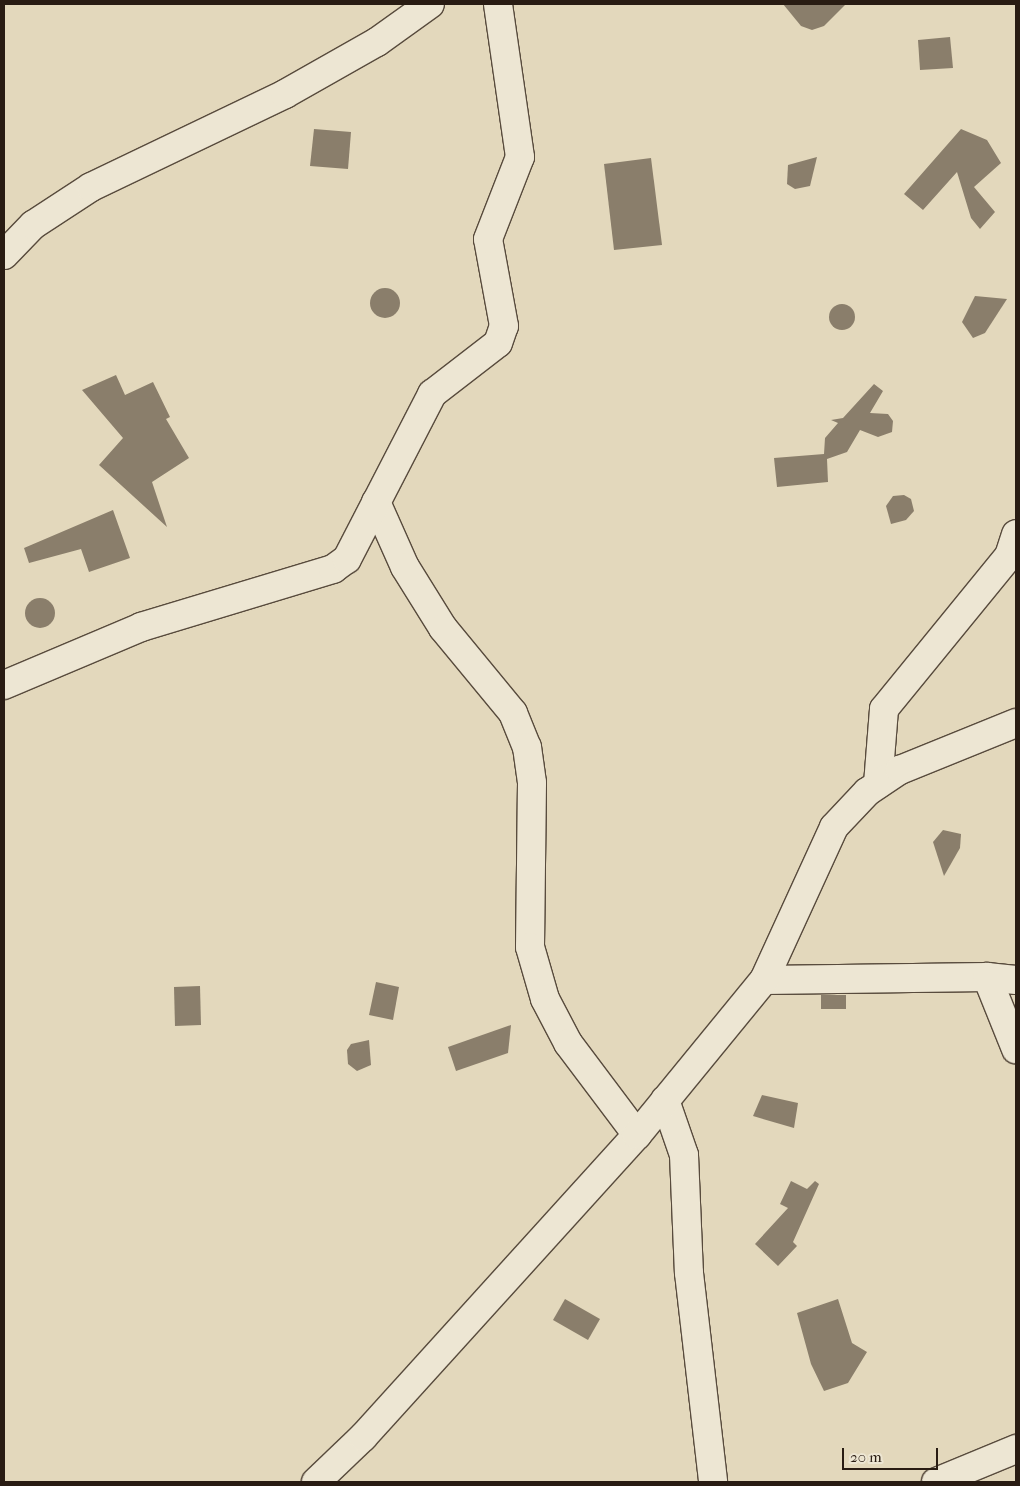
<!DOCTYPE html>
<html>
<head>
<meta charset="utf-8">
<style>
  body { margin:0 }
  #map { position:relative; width:1020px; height:1486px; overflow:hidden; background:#e3d8bc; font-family:"IM FELL French Canon",serif }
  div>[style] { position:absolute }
  .building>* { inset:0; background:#8a7e6b }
  .round { border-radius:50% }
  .roads { filter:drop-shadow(1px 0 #584b3d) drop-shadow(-1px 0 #584b3d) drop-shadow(0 1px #584b3d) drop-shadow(0 -1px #584b3d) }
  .street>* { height:28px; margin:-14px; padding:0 14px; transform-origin:14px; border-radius:14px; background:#ede6d3 }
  span { translate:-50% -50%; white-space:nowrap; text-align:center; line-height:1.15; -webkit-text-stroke:4px #ede6d3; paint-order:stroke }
  .frame { position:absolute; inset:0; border:5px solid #291c13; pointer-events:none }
  .scale { position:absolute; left:842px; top:1448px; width:96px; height:22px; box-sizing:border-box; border:2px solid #291c13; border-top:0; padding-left:6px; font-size:15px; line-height:18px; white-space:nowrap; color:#291c13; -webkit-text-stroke:4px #ede6d3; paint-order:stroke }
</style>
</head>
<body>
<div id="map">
  <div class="building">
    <div style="clip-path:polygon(783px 4px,846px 4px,824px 26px,812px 30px,801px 26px)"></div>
    <div style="clip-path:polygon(950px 37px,953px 68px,920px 70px,918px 40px)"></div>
    <div style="clip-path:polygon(314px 129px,351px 132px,348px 169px,310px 166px)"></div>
    <div style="clip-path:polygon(961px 129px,987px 140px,1001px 163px,974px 187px,995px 212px,980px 229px,971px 218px,957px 172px,923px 210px,904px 194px)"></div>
    <div style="clip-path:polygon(817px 157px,810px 186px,795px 189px,787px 184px,788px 165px)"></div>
    <div style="clip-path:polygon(651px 158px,662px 245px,614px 250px,604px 164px)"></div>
    <div class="round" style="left:370px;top:288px;width:30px;height:30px"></div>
    <div style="clip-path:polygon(975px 296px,1007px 299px,985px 333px,973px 338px,962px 322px)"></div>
    <div class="round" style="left:829px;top:304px;width:26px;height:26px"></div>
    <div style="clip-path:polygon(116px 375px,125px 395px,153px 382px,170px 417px,166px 419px,189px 458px,152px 482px,167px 527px,99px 465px,123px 438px,82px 390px)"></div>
    <div style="clip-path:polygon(874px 384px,883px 391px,870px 413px,888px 414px,893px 421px,892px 432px,878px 437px,860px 430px,847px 452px,827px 459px,828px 482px,777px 487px,774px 458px,824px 454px,825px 438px,838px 423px,831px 420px,843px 418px)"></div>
    <div style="clip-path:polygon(904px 495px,911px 499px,914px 511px,906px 520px,891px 524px,886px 506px,893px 496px)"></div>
    <div style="clip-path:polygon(113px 510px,130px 558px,89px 572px,81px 549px,29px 563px,24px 548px)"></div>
    <div class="round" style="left:25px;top:598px;width:30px;height:30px"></div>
    <div style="clip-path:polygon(943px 830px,961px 834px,960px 848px,944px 876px,933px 842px)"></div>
    <div style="clip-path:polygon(376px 982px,399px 987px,393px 1020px,369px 1015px)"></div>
    <div style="clip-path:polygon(200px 986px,201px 1025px,175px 1026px,174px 987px)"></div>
    <div style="clip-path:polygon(821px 995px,846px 995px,846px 1009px,821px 1009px)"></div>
    <div style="clip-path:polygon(511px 1025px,508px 1053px,456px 1071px,448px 1047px)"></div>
    <div style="clip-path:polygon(369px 1040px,371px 1065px,357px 1071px,348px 1064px,347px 1050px,351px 1044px)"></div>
    <div style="clip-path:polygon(762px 1095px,798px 1103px,794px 1128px,753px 1116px)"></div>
    <div style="clip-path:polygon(791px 1181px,807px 1189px,815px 1181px,819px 1184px,793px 1242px,797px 1246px,778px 1266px,755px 1244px,788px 1208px,780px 1204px)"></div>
    <div style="clip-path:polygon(565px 1299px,600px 1319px,588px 1340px,553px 1320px)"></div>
    <div style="clip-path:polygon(838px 1299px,852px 1343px,867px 1352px,848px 1383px,824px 1391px,811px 1364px,797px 1313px)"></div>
  </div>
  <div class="roads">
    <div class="street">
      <div style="left:4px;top:255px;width:42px;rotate:-46deg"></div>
      <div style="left:33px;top:225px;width:69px;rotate:-33.2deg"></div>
      <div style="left:91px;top:187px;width:215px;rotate:-25.6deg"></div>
      <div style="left:285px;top:94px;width:106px;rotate:-29.5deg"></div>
      <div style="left:377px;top:42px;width:65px;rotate:-35.6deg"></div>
      <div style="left:376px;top:502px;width:71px;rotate:66deg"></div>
      <div style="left:405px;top:567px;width:72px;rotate:58.1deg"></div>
      <div style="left:443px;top:628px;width:110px;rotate:50.5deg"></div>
      <div style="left:513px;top:713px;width:37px;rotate:68deg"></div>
      <div style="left:527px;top:747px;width:36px;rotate:82deg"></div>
      <div style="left:532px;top:783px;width:164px;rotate:90.7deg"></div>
      <div style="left:530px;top:947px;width:54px;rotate:73.9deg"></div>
      <div style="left:545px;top:999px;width:50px;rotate:62.4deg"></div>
      <div style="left:568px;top:1043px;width:115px;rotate:53.1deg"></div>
      <div style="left:4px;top:685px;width:149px;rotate:-22.9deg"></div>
      <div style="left:141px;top:627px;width:201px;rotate:-16.8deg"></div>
      <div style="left:333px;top:569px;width:17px;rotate:-36deg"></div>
      <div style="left:347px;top:559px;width:186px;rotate:-62.7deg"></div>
      <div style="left:432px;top:394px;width:83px;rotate:-37.7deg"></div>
      <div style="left:498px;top:343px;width:18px;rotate:-71deg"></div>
      <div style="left:504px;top:326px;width:88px;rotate:-100.4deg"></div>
      <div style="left:488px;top:239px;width:88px;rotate:-68.7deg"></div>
      <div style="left:520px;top:157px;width:155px;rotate:-98.2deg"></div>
      <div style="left:878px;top:784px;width:75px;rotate:-85.4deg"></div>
      <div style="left:884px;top:709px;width:198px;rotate:-50.8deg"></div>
      <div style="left:1009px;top:556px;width:23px;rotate:-72deg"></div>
      <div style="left:987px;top:977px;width:78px;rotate:68.1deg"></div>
      <div style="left:764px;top:980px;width:223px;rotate:-0.8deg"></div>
      <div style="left:987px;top:977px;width:29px;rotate:6deg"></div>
      <div style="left:665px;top:1100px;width:58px;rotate:70.9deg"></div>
      <div style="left:684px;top:1155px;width:118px;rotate:87.6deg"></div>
      <div style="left:689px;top:1273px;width:210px;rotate:83.4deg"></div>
      <div style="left:316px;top:1482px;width:65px;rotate:-43.8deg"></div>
      <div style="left:363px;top:1437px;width:408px;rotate:-47.8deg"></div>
      <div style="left:637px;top:1135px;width:200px;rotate:-50.7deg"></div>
      <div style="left:764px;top:980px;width:168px;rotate:-65.4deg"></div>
      <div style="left:834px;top:827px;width:48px;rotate:-46.7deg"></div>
      <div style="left:867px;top:792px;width:40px;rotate:-34deg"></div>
      <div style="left:900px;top:770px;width:125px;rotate:-22.1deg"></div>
      <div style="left:936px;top:1482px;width:87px;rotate:-22.4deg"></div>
    </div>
  </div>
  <div class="frame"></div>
  <div class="scale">20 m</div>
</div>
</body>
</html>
